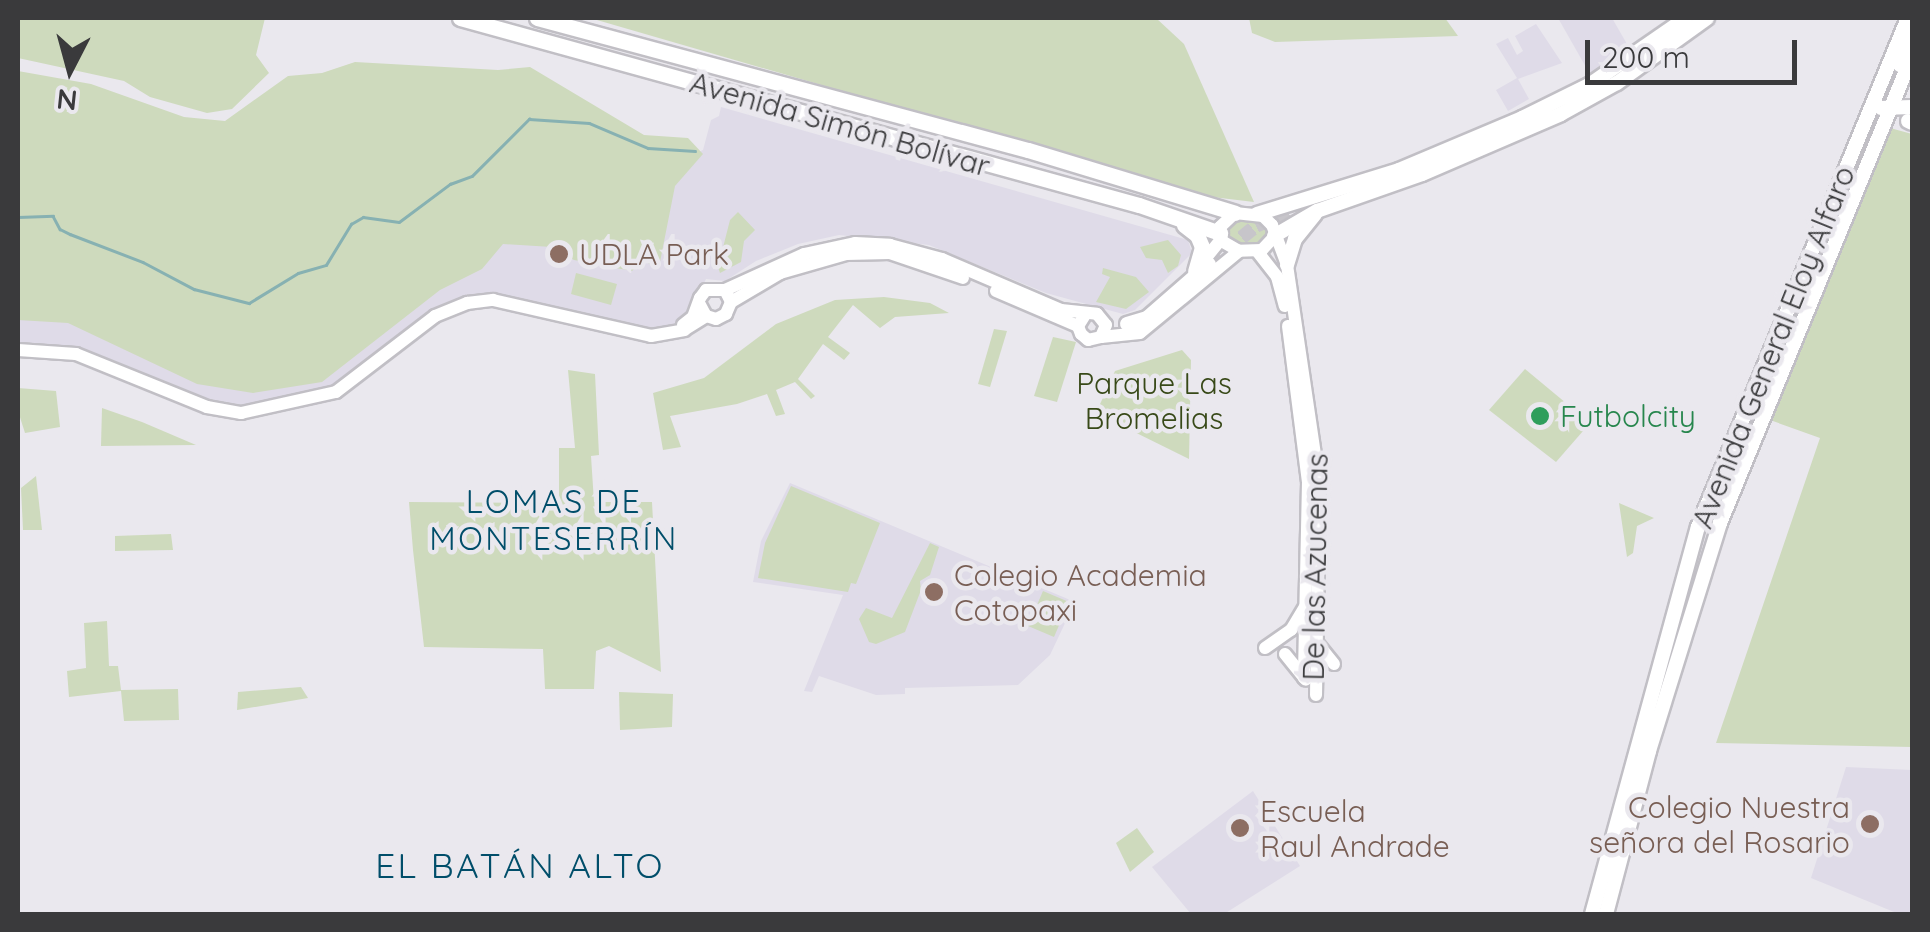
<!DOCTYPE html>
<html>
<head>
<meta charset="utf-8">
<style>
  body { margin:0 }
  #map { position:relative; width:1930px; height:932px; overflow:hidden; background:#eae8ee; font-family:Quicksand,sans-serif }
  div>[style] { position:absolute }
  .built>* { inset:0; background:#dfdbe8 }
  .green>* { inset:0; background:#cedabd }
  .stream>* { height:2.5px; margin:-1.25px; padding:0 1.25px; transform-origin:1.25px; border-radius:1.25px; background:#87b1b2 }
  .primary-tunnel>* { height:14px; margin-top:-7px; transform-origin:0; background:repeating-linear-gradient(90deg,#c7c5ca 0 14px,transparent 0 21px) }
  .roads { filter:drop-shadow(2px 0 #c1bfc5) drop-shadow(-2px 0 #c1bfc5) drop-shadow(0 2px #c1bfc5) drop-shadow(0 -2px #c1bfc5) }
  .secondary>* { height:12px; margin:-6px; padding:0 6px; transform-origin:6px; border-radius:6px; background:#fff }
  .primary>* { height:14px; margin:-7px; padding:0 7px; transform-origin:7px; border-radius:7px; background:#fff }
  .highway>* { height:15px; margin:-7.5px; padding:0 7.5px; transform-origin:7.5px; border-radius:7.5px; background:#fff }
  .dots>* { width:28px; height:28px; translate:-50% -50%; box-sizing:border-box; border:5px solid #eae8ee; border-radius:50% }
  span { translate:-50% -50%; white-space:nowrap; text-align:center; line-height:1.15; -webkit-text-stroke:9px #eae8ee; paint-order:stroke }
  .street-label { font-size:30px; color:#3a3a3c }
  .education-label { font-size:30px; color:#785e54 }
  .left { translate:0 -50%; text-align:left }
  .right { translate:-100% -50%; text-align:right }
  .park-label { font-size:30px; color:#384918 }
  .leisure-label { font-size:30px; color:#27864d }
  .neighbourhood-label { font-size:32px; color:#014e6a; letter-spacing:2.5px }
  .quarter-label { font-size:35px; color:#014e6a; letter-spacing:2.5px }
  .frame { position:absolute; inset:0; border:20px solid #3a3a3c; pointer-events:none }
  .north { position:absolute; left:20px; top:20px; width:100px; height:100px; -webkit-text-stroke:8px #eae8ee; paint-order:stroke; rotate:186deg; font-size:28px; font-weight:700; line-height:40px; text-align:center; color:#3a3a3c }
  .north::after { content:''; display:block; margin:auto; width:35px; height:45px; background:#3a3a3c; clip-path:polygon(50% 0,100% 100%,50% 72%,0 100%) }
  .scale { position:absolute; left:1585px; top:40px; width:212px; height:45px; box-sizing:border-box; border:5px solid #3a3a3c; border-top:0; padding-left:12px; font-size:30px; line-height:35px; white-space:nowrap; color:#3a3a3c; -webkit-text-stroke:8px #eae8ee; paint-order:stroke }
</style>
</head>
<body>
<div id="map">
  <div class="built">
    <div style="clip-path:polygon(1558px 18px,1612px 18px,1631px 51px,1591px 76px)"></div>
    <div style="clip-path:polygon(1536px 24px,1562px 63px,1518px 79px,1529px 99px,1508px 111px,1496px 90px,1517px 78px,1496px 44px,1508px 38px,1517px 55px,1523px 51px,1515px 36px)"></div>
    <div style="clip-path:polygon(721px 107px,1188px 240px,1192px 253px,1135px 310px,1123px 314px,1046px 293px,929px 245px,839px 235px,798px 244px,756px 261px,725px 281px,706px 279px,689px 315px,678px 325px,655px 332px,485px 295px,458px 298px,333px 388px,242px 407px,196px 397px,76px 349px,18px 345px,18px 231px,690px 156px,703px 150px,711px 120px,719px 116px)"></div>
    <div style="clip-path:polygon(790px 483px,1075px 602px,1050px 655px,1018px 685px,905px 688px,905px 694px,876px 695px,819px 676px,812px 692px,804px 691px,843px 595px,753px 582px,761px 541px)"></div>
    <div style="clip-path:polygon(1846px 767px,1912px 770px,1912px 914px,1899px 914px,1811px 878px)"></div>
    <div style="clip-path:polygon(1253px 791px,1300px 866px,1224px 914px,1191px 914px,1152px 867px)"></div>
  </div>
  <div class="green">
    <div style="clip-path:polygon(18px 18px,265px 18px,256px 55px,269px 73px,232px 109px,207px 113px,150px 97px,124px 81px,18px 58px)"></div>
    <div style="clip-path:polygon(590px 18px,1156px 18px,1184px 44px,1254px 202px,1204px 196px)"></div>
    <div style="clip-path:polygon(1249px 18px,1445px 18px,1458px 36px,1275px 42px,1252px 33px)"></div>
    <div style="clip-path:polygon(355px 62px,498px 70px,530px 67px,644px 135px,688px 138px,703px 154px,675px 186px,659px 267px,642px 261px,632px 271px,574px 260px,552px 247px,503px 244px,482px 269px,440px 290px,322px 382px,253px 393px,197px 384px,68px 323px,18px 320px,18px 71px,91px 84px,184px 117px,225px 121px,288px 76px,322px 73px)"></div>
    <div style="clip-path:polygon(1890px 128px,1912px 134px,1912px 747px,1716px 743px,1820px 438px,1770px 420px)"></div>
    <div style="clip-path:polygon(738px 212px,755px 230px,744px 241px,741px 262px,720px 273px,718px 267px,730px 220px)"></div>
    <div style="clip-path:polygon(1237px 218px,1264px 223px,1270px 231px,1262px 245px,1242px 248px,1226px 240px,1223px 225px)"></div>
    <div style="clip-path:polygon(1168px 240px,1181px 255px,1178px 266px,1168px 273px,1162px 260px,1146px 258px,1140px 247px)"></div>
    <div style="clip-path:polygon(1103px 268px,1136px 277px,1149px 292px,1126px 309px,1096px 302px,1110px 277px,1102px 274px)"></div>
    <div style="clip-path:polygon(576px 273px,617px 284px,611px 305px,571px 294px)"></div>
    <div style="clip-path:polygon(884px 297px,930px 303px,949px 313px,895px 317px,880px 328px,853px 305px,828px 337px,850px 353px,844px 360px,823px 344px,798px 379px,815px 396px,811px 399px,795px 382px,776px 390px,785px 414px,776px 416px,767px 394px,737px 404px,670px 416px,681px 447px,663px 450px,653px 393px,704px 378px,776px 324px,835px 300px)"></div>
    <div style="clip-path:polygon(994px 329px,1007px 331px,990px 387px,978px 384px)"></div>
    <div style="clip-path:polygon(1053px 337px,1076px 342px,1057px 402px,1034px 396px)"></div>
    <div style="clip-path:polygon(1182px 350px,1191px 360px,1189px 459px,1096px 413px,1115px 371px)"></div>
    <div style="clip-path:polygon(1525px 369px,1590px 423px,1556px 462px,1489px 410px)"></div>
    <div style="clip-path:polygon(568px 370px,595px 374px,599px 455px,591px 456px,594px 502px,652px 502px,661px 672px,609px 646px,596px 651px,594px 689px,545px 689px,543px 649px,424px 647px,413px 550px,409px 502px,559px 503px,559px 448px,575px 448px)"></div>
    <div style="clip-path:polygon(18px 388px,56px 391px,60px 427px,25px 433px,18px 411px)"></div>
    <div style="clip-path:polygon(102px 408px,142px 422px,196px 445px,101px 446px)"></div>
    <div style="clip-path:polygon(36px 476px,42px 530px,23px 530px,21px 488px)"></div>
    <div style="clip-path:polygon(791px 486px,880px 523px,856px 584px,851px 583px,848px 592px,758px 578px,765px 543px)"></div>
    <div style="clip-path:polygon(1619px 503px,1654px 518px,1637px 526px,1633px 553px,1627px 557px)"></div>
    <div style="clip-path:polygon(171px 534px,173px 550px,115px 551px,115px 536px)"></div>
    <div style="clip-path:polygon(930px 543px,939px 547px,930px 575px,920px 581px,921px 590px,905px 632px,876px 644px,869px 642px,859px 619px,866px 608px,892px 618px)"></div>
    <div style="clip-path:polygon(1043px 591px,1069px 602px,1054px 637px,1028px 626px)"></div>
    <div style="clip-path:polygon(107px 621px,109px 666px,118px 666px,121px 690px,178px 689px,179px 720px,124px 721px,121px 691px,69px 697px,67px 671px,86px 668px,84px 623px)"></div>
    <div style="clip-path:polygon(301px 687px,308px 698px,237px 710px,238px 692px)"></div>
    <div style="clip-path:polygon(619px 692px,673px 694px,672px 727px,620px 730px)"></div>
    <div style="clip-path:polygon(1137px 828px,1154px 852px,1130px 872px,1116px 843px)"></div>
  </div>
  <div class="stream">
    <div style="left:18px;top:217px;width:35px;rotate:-2deg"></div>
    <div style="left:53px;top:216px;width:15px;rotate:62deg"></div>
    <div style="left:60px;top:229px;width:11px;rotate:27deg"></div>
    <div style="left:70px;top:234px;width:78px;rotate:21deg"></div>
    <div style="left:143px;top:262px;width:58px;rotate:27.9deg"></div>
    <div style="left:194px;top:289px;width:57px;rotate:14.3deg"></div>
    <div style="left:249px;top:303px;width:57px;rotate:-31.5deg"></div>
    <div style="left:298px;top:273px;width:29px;rotate:-16deg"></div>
    <div style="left:326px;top:265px;width:48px;rotate:-58.6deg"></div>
    <div style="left:351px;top:224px;width:14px;rotate:-30deg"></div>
    <div style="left:363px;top:217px;width:36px;rotate:8deg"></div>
    <div style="left:399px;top:222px;width:64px;rotate:-36.7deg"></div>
    <div style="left:450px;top:184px;width:23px;rotate:-20deg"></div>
    <div style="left:472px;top:176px;width:81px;rotate:-45deg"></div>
    <div style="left:529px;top:119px;width:60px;rotate:3.8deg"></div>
    <div style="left:589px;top:123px;width:64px;rotate:23deg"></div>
    <div style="left:648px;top:148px;width:47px;rotate:3.7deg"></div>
  </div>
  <div class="primary-tunnel">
    <div style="left:1209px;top:264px;width:60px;rotate:-39deg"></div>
    <div style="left:1256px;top:226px;width:43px;rotate:-24.8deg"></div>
  </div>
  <div class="roads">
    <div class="secondary">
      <div style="left:1274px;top:237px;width:18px;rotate:133deg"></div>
      <div style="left:1262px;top:250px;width:23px;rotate:178deg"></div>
      <div style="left:1239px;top:251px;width:20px;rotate:-150deg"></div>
      <div style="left:1222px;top:241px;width:14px;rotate:-98deg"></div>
      <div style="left:1220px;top:227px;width:21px;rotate:-43deg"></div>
      <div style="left:1235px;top:213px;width:28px;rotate:6deg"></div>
      <div style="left:1263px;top:216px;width:13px;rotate:45deg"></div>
      <div style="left:1272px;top:225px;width:43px;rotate:69.4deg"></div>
      <div style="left:1287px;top:265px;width:219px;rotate:81.6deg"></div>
      <div style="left:1319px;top:482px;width:213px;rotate:90.8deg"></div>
      <div style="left:1257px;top:251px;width:33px;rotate:52deg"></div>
      <div style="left:1277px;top:277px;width:30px;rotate:75deg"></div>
      <div style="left:1197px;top:269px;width:38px;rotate:-51deg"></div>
      <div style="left:725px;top:290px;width:87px;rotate:-24.5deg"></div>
      <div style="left:804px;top:254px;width:52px;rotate:-12.2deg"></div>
      <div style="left:855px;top:243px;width:35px;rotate:3deg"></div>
      <div style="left:890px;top:245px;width:54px;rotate:15.1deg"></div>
      <div style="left:942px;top:259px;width:129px;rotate:23.2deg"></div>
      <div style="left:1061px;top:310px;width:36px;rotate:6deg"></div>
      <div style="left:1097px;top:314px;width:14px;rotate:51deg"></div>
      <div style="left:1106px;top:325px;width:13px;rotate:113deg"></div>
      <div style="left:1101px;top:337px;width:13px;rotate:167deg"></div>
      <div style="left:1088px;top:340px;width:9px;rotate:-139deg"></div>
      <div style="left:1081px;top:334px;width:9px;rotate:-111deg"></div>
      <div style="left:1078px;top:326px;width:13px;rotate:-58deg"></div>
      <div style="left:996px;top:291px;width:89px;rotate:23.1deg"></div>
      <div style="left:731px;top:302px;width:57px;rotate:-30.6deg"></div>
      <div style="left:780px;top:273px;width:69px;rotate:-16.1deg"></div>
      <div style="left:846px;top:254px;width:44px;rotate:-1.3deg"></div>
      <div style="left:890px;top:253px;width:77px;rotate:18.9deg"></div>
      <div style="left:683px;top:325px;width:13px;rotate:-39deg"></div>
      <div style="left:693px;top:317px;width:20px;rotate:-70deg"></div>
      <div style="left:700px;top:298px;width:10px;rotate:-53deg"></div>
      <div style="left:706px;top:290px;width:19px"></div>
      <div style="left:725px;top:290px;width:13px;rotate:63deg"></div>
      <div style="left:731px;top:302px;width:13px;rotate:113deg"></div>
      <div style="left:726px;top:314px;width:11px;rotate:153deg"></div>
      <div style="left:716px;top:319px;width:10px;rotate:-163deg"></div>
      <div style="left:706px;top:316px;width:15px;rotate:-118deg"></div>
      <div style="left:1288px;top:326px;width:157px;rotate:82.7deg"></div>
      <div style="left:1308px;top:482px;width:196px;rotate:91.2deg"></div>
      <div style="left:1101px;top:337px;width:39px;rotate:-6deg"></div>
      <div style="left:1140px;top:333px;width:129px;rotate:-39.6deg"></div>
      <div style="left:18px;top:350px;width:58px;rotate:3.9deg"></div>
      <div style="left:76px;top:354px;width:141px;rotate:22deg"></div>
      <div style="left:207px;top:407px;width:35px;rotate:10deg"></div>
      <div style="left:241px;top:413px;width:97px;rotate:-12.5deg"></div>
      <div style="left:336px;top:392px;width:125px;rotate:-37.5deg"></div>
      <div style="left:435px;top:316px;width:35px;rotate:-22deg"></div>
      <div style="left:467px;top:303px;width:26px;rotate:-7deg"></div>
      <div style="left:493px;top:300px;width:162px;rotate:12.8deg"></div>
      <div style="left:651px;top:336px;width:34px;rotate:-10deg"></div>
      <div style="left:684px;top:330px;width:26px;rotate:-32deg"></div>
      <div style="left:1317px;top:643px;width:27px;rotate:51deg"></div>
      <div style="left:1265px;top:648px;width:32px;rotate:-35deg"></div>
      <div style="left:1291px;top:630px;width:27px;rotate:-59deg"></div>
      <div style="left:1285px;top:654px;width:33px;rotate:51deg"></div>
    </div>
    <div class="primary">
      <div style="left:1900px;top:65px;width:31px;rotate:-68deg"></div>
      <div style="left:1881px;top:108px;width:31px;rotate:-2deg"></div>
      <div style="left:1908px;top:121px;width:4px;rotate:27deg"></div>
      <div style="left:1257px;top:214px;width:149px;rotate:-17.2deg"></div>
      <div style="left:1399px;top:170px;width:134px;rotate:-22.9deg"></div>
      <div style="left:1522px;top:118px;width:75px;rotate:-26.2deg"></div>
      <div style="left:1589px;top:85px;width:118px;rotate:-34.6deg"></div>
      <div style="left:1274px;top:236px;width:50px;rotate:-30.2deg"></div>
      <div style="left:1317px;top:211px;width:111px;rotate:-19.4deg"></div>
      <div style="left:1422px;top:174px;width:151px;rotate:-23.3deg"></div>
      <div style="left:1561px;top:114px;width:64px;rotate:-29deg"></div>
      <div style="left:1617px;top:83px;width:111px;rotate:-35.8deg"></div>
      <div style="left:1287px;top:265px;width:27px;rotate:-73deg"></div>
      <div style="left:1295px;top:239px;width:32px;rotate:-51deg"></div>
      <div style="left:1127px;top:324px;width:21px;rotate:-17deg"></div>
      <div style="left:1147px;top:318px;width:82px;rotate:-41.1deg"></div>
      <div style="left:1592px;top:914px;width:401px;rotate:-74.7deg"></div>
      <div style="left:1698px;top:527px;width:551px;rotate:-67.58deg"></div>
      <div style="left:1606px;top:914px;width:169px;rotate:-75.2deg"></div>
      <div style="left:1649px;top:751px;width:239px;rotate:-72.7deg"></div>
      <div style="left:1720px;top:523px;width:505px;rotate:-67.65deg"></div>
    </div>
    <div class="highway">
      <div style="left:460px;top:18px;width:704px;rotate:15.4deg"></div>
      <div style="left:1139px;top:205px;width:86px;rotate:19.1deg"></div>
      <div style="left:537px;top:18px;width:508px;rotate:15.05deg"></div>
      <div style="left:1028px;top:150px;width:216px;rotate:16.9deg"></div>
      <div style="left:1184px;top:225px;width:16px;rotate:38deg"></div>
      <div style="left:1197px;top:235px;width:13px;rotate:67deg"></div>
      <div style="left:1202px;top:247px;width:25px;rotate:106deg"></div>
    </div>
  </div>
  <div class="dots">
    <div style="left:559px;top:254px;background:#8d6e63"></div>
    <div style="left:1540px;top:416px;background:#2e9e5b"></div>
    <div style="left:934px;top:592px;background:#8d6e63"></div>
    <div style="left:1870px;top:824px;background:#8d6e63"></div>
    <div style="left:1240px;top:828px;background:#8d6e63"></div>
  </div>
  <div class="street-label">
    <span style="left:840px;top:124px;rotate:16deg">Avenida Simón Bolívar</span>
    <span style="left:1773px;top:347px;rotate:-68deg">Avenida General Eloy Alfaro</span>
    <span style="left:1315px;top:567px;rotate:-89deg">De las Azucenas</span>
  </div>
  <div class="education-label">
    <span class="left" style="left:579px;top:254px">UDLA Park</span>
    <span class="left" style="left:954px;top:592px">Colegio Academia<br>Cotopaxi</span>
    <span class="right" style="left:1850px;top:824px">Colegio Nuestra<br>señora del Rosario</span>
    <span class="left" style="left:1260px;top:828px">Escuela<br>Raul Andrade</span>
  </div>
  <div class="park-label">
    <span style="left:1154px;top:400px">Parque Las<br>Bromelias</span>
  </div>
  <div class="leisure-label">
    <span class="left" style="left:1560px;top:416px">Futbolcity</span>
  </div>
  <div class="neighbourhood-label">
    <span style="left:554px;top:520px">LOMAS DE<br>MONTESERRÍN</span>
  </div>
  <div class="quarter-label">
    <span style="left:520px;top:865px">EL BATÁN ALTO</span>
  </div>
  <div class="frame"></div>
  <div class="north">N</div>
  <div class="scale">200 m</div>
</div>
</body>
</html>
